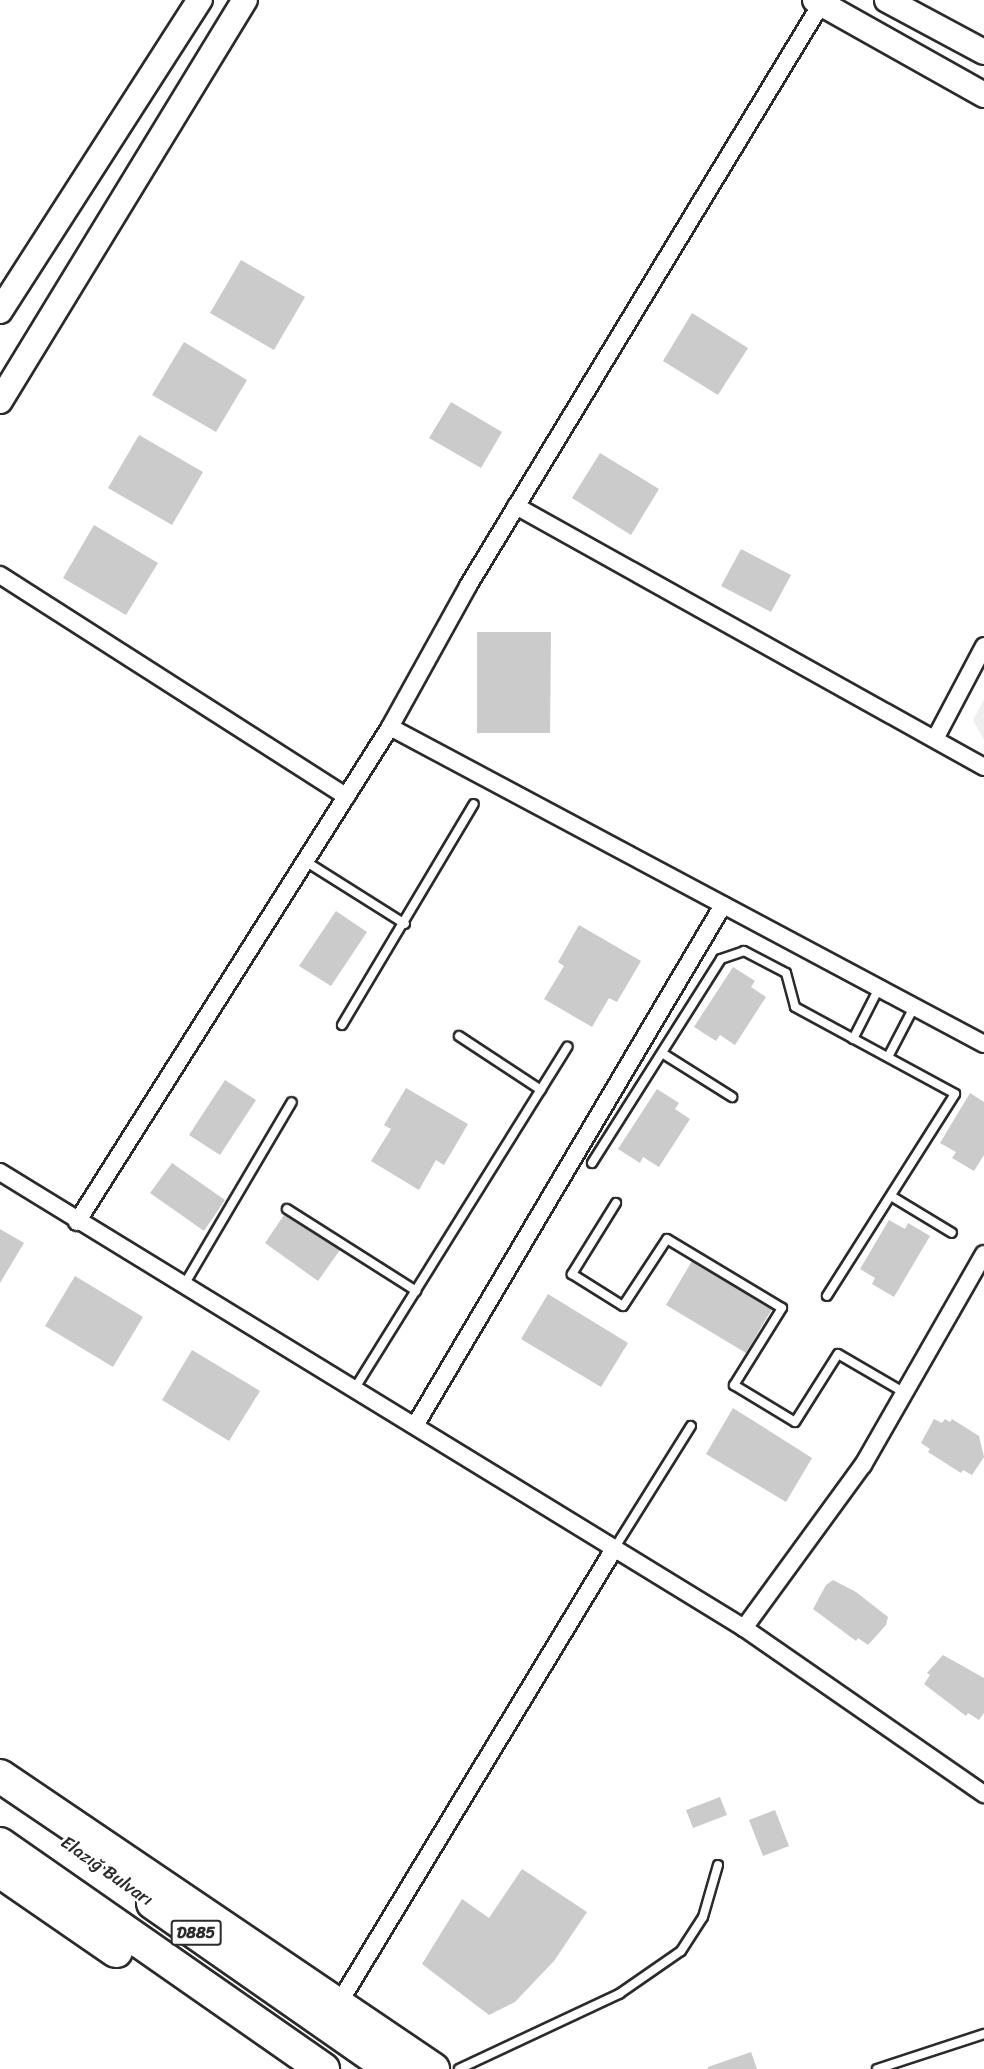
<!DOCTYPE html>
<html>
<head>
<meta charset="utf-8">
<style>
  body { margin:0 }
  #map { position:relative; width:984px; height:2069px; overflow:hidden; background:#fff; font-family:Sriracha,sans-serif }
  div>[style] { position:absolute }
  .built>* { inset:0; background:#efefef }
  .building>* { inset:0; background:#cbcbcb }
  .roads { filter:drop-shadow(2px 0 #2b2b2b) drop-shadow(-2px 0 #2b2b2b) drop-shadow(0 2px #2b2b2b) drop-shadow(0 -2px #2b2b2b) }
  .lane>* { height:8px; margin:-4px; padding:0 4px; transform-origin:4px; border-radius:4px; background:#fff }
  .street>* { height:16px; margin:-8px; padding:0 8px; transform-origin:8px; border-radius:8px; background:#fff }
  .secondary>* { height:24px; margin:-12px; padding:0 12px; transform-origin:12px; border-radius:12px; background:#fff }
  .highway>* { height:32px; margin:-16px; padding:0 16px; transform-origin:16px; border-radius:16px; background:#fff }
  span { translate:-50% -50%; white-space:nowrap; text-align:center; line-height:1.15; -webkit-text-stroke:5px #fff; paint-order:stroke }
  .shield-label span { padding:2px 4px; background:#fff; border:2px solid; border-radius:4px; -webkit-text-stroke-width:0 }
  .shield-label { font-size:16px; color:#2b2b2b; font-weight:700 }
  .street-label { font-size:18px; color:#2b2b2b }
</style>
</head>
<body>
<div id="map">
  <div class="built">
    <div style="clip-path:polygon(984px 699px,984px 740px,973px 720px)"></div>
  </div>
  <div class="building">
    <div style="clip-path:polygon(241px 260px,305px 297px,274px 350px,210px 313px)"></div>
    <div style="clip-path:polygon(692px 313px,748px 348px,718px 395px,663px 361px)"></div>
    <div style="clip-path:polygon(184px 342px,247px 380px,216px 432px,152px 395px)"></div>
    <div style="clip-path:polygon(451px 402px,502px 432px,481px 468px,429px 438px)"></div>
    <div style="clip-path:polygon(139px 435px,203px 472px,172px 525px,108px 488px)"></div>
    <div style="clip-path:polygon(600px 453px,659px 489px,631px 535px,572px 498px)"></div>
    <div style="clip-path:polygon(94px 525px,158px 563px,126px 615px,63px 578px)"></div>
    <div style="clip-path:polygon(741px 549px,791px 575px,771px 612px,721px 586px)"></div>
    <div style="clip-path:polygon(477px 632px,551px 632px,550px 733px,477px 733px)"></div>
    <div style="clip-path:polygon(336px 911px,367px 932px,331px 986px,299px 966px)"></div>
    <div style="clip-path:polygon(579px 925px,641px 961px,617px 1002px,609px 998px,592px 1027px,544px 999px,564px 966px,558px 962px)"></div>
    <div style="clip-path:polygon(733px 967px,755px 981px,751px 987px,766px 997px,735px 1045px,720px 1035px,716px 1041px,694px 1027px)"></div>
    <div style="clip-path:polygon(225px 1080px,256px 1100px,220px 1155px,189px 1135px)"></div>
    <div style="clip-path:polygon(406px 1088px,468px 1124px,444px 1165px,436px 1160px,419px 1190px,371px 1161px,391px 1129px,384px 1125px)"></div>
    <div style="clip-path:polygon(657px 1089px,679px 1103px,675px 1109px,690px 1119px,659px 1167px,643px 1157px,640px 1163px,618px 1149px)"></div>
    <div style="clip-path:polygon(970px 1093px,984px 1102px,984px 1155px,974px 1171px,952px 1158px,956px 1152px,940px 1143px)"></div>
    <div style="clip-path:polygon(172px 1163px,225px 1200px,204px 1231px,150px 1193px)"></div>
    <div style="clip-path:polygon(284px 1215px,340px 1250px,318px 1281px,265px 1243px)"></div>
    <div style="clip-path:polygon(889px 1220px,905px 1229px,908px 1223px,930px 1236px,894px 1297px,872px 1284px,875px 1278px,860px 1269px)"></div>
    <div style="clip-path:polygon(0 1229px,24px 1243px,0 1283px)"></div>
    <div style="clip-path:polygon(692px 1261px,772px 1309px,746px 1353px,666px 1305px)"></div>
    <div style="clip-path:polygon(75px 1276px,143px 1317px,113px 1367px,45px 1326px)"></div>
    <div style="clip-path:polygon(548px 1294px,628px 1343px,601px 1387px,521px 1339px)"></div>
    <div style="clip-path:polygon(192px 1350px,260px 1391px,229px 1441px,162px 1400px)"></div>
    <div style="clip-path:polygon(733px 1408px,812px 1458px,786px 1502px,706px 1454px)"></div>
    <div style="clip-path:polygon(934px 1419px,942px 1423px,945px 1419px,950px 1422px,952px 1419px,979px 1436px,984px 1457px,972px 1475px,963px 1470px,961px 1473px,928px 1452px,930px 1449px,921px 1443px)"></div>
    <div style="clip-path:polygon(833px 1580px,856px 1592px,888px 1617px,886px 1625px,868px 1645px,858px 1638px,856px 1641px,813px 1609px,826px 1585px)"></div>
    <div style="clip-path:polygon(943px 1655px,984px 1678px,984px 1713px,979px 1720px,968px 1713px,966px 1716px,924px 1684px,930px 1675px,927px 1673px)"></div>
    <div style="clip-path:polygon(720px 1797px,727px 1815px,693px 1828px,686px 1810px)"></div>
    <div style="clip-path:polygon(775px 1810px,789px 1846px,763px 1856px,749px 1820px)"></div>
    <div style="clip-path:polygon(522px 1869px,587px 1912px,554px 1961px,515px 2002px,489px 2015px,422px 1964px,462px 1899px,489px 1918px)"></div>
    <div style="clip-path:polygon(751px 2052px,757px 2069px,708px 2069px,708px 2067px)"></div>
  </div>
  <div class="roads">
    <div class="lane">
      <div style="left:305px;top:861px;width:118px;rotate:32.2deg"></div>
      <div style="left:342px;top:1025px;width:257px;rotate:-59.2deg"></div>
      <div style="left:459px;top:1036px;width:98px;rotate:33.4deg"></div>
      <div style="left:853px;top:1039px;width:57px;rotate:-63deg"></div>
      <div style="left:662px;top:1053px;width:83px;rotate:32.2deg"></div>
      <div style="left:888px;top:1057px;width:56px;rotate:-62.5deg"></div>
      <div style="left:592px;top:1163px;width:241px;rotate:-57.7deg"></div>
      <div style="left:721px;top:959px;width:24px;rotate:-19deg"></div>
      <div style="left:744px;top:951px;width:47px;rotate:27.6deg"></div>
      <div style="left:786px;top:973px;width:35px;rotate:75deg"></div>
      <div style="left:795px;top:1007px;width:182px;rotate:28.5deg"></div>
      <div style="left:955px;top:1094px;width:239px;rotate:122.4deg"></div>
      <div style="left:891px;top:1196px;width:71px;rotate:31.2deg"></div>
      <div style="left:616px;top:1203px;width:84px;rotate:121.8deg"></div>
      <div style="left:572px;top:1274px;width:60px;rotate:32.1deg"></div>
      <div style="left:623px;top:1306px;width:80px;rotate:-56.7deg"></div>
      <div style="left:667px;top:1239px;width:134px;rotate:31deg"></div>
      <div style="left:782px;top:1308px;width:91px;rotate:121.9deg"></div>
      <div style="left:734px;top:1385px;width:71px;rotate:31.2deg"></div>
      <div style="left:795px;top:1422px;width:80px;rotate:-57.7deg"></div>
      <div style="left:838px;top:1354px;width:78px;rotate:30.2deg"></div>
      <div style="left:287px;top:1209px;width:153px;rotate:32.4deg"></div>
      <div style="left:184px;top:1285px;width:212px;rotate:-59.5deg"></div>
      <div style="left:355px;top:1388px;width:402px;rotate:-58.1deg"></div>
      <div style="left:614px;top:1549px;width:145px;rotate:-58deg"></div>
      <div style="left:459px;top:2069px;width:177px;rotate:-25.1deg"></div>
      <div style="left:619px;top:1994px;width:75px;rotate:-34.7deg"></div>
      <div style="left:681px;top:1951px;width:40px;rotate:-57.1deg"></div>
      <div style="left:703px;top:1917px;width:54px;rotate:-73.9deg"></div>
      <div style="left:877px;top:2069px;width:113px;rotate:-18.1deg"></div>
    </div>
    <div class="street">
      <div style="left:516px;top:506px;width:536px;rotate:29.15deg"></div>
      <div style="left:0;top:575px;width:411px;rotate:32.6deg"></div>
      <div style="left:390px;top:727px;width:673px;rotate:28.09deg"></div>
      <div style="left:935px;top:739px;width:105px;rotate:-62.2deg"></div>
      <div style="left:0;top:1172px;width:873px;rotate:31.5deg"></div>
      <div style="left:744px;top:1628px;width:292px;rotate:34.7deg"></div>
      <div style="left:77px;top:1222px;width:586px;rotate:-57.69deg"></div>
      <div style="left:390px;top:727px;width:161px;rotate:-61deg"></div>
      <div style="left:468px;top:586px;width:681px;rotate:-58.76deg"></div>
      <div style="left:416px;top:1424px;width:603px;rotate:-59.39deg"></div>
      <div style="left:744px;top:1628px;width:202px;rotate:-53.9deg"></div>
      <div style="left:863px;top:1465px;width:243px;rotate:-60.2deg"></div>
      <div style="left:339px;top:2003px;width:531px;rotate:-58.8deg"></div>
    </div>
    <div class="secondary">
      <div style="left:815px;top:0;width:194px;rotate:29.3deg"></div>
      <div style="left:887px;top:0;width:110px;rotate:28.2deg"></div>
      <div style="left:0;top:311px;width:370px;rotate:-57.3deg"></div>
      <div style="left:0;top:401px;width:470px;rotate:-58.6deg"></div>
    </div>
    <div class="highway">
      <div style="left:0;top:1776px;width:523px;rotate:34.09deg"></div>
      <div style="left:0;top:1844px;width:394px;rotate:34.9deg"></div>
      <div style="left:0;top:1871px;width:141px;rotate:34.6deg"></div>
      <div style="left:153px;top:1903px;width:290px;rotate:34.9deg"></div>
    </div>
  </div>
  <div class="shield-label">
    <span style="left:196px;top:1933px">D885</span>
  </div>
  <div class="street-label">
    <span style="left:107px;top:1871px;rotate:35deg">Elazığ Bulvarı</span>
  </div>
</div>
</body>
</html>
